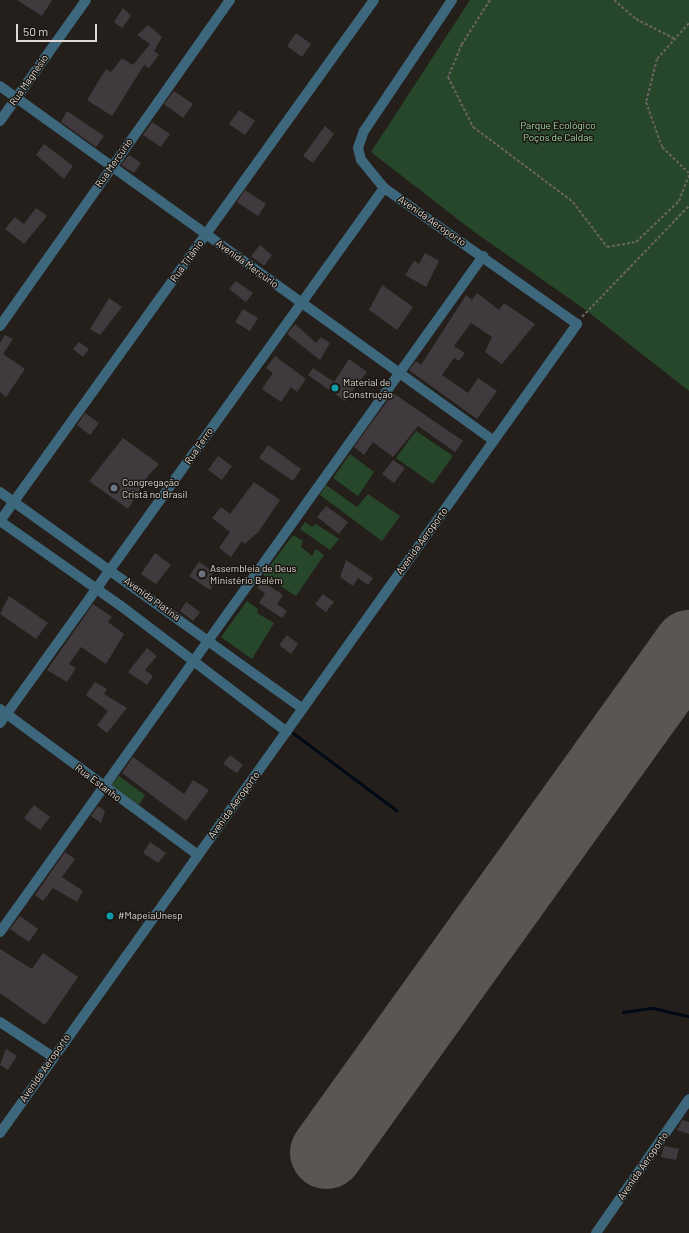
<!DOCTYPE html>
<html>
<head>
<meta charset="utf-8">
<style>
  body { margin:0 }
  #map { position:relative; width:689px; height:1233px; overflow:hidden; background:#241f1a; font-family:Barlow,sans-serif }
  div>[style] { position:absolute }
  .green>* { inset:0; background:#27472b }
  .stream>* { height:3px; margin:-1.5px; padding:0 1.5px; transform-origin:1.5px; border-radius:1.5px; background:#000a17 }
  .runway>* { height:73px; margin:-36.5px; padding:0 36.5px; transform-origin:36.5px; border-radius:36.5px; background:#5a5652 }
  .building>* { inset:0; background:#403a3e }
  .path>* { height:2px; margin-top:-1px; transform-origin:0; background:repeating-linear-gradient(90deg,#696460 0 3px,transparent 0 5px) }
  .minor>* { height:10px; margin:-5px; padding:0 5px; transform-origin:5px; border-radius:5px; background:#3c677c }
  .dots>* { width:11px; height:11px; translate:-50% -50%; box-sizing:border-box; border:2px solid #1b1611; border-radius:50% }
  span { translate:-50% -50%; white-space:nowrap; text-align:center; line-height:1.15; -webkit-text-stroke:3px #1b1611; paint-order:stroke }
  .street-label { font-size:10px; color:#dddad6 }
  .park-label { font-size:10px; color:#9fdda4 }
  .poi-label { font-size:10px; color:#dddad6 }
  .left { translate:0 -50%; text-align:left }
  .scale { position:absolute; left:16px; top:24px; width:81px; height:18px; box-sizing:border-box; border:2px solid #dddad6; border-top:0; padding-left:5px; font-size:12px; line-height:14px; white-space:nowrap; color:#dddad6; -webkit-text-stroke:3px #1b1611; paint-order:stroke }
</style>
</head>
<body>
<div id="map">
  <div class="green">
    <div style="clip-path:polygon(470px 0,689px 0,689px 391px,587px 311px,473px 231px,371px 152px)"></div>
    <div style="clip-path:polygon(416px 431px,453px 456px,433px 484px,396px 458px)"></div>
    <div style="clip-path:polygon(350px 454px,374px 472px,358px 496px,333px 478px)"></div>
    <div style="clip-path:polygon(326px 485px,357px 507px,368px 494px,400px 516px,382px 541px,320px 495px)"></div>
    <div style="clip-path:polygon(305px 522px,312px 527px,316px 524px,339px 539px,330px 550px,300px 529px)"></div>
    <div style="clip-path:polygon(293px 535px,303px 541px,301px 547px,312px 556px,316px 549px,324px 555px,296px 596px,263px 575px)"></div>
    <div style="clip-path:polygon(247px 601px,258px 609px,257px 613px,274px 623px,252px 659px,221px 637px)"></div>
    <div style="clip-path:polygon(119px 776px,145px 795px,139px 805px,111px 785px)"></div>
  </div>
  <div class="stream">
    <div style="left:293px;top:733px;width:129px;rotate:36.8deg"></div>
    <div style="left:623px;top:1012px;width:30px;rotate:-8deg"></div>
    <div style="left:653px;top:1008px;width:37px;rotate:13deg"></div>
  </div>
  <div class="runway">
    <div style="left:326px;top:1152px;width:623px;rotate:-54.34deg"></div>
  </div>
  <div class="building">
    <div style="clip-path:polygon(17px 0,52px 0,42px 16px)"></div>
    <div style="clip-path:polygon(123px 8px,131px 16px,122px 28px,114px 22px)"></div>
    <div style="clip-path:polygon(148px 25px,162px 37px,154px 51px,159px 55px,149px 68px,144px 65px,112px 116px,87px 100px,106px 69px,111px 72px,122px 58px,133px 65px,150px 44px,137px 35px)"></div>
    <div style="clip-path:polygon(296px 33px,311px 44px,302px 57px,287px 46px)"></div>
    <div style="clip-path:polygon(174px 91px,193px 104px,183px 118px,164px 104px)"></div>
    <div style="clip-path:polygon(239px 110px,255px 121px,245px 135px,229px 124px)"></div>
    <div style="clip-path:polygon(67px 111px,104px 136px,96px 147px,61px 122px)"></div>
    <div style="clip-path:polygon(152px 122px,170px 134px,161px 147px,143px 135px)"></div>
    <div style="clip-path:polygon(325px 126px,334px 134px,313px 163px,303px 156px)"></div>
    <div style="clip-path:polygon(44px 144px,73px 166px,64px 179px,36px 155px)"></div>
    <div style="clip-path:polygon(129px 155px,141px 163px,134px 173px,121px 165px)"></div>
    <div style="clip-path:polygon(245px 190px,266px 204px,258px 216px,237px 202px)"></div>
    <div style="clip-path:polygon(36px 208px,47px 216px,24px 244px,5px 229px,15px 217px,24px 224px)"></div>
    <div style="clip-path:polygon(260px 245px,272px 255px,264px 266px,251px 256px)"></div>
    <div style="clip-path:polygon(425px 253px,439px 261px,426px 287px,405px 275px,414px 261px,419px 264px)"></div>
    <div style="clip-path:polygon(236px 281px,253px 293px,246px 302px,229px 289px)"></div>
    <div style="clip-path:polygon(382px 285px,413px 307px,397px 330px,369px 310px)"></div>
    <div style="clip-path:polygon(477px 293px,499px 310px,504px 303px,535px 324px,502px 364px,485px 352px,492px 337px,471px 323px,454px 346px,465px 353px,459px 361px,454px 358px,442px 375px,468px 393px,478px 378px,497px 391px,477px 419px,409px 370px,416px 361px,421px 365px,466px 295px,472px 300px)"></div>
    <div style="clip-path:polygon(109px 298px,122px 307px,100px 335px,90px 329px)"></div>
    <div style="clip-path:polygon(243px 309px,258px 318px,250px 331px,235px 322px)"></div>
    <div style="clip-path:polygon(295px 324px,316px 343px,321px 337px,330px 343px,320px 360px,287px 334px)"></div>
    <div style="clip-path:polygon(5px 335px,13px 339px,3px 354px,25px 369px,6px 397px,0 392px,0 343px)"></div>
    <div style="clip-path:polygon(79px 342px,89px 349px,83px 357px,73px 349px)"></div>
    <div style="clip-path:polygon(275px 356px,306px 379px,297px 392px,291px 387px,281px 402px,262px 389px,273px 373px,266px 368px)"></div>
    <div style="clip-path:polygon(349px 359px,367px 372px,345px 401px,308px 375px,313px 368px,334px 382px)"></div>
    <div style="clip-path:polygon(393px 393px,463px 441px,455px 452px,418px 426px,393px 457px,373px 442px,364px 455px,354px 447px)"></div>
    <div style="clip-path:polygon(85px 413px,99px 423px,90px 435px,77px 425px)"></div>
    <div style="clip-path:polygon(123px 438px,159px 464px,148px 476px,128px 509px,89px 481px)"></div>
    <div style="clip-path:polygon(268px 445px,301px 469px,293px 481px,259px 458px)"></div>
    <div style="clip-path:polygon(218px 456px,232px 466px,222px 480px,208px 470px)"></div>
    <div style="clip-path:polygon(393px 460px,405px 468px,394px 483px,382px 474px)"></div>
    <div style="clip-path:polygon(254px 482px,280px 500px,259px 531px,245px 544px,242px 541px,231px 557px,219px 548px,230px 532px,212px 518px,221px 507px,230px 514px)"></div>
    <div style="clip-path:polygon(326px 506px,348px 522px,339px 534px,317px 517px)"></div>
    <div style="clip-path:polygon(155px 553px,171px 565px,156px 584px,141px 574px)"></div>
    <div style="clip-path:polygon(346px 560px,373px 578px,368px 585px,358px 578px,353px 586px,340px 577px)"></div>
    <div style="clip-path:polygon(199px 562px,214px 572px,211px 576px,216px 580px,210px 590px,189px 576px)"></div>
    <div style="clip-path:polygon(262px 581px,283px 595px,277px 604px,287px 611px,282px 618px,259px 603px,265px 593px,257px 588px)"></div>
    <div style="clip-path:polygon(323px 594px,334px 602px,326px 612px,315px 604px)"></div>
    <div style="clip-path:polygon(9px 596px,48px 623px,36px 639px,0 614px)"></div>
    <div style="clip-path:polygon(186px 602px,200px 612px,193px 621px,180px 611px)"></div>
    <div style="clip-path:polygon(93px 604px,112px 617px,108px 622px,124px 634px,106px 664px,81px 647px,69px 664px,76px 668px,67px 682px,47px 670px)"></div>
    <div style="clip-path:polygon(287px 635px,298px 644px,291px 654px,279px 645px)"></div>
    <div style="clip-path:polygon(147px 648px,157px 656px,145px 670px,153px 676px,147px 685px,128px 672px)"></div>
    <div style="clip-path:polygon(95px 682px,107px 689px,104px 694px,127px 708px,107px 733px,97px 725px,108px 711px,86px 695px)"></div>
    <div style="clip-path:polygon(230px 755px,243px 765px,237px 773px,223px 764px)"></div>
    <div style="clip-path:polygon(133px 757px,184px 794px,193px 780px,209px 790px,186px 821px,122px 773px)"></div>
    <div style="clip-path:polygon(34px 805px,50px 817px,40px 830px,24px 818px)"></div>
    <div style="clip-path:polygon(98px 806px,105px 811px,101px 823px,91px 816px)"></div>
    <div style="clip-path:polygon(150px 842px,166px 853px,158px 863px,143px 853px)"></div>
    <div style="clip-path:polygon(65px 852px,75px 859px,62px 877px,83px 891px,77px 902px,53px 888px,43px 901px,35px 895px)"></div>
    <div style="clip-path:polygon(20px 916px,38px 929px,29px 942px,10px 929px)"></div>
    <div style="clip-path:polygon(0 949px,32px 969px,43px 953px,78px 977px,45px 1025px,0 993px)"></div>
    <div style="clip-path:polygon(6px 1049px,17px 1056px,8px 1070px,0 1065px)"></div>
    <div style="clip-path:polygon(682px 1120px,689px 1122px,689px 1134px,677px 1130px)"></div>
    <div style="clip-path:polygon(664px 1146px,679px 1149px,676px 1160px,661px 1157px)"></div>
  </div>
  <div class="path">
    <div style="left:490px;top:0;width:52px;rotate:122.5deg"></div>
    <div style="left:462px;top:44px;width:36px;rotate:113deg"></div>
    <div style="left:448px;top:77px;width:56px;rotate:63.4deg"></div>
    <div style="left:473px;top:127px;width:125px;rotate:36.9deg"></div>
    <div style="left:573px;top:202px;width:56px;rotate:52.9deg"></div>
    <div style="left:607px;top:247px;width:29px;rotate:-10deg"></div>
    <div style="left:636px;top:242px;width:59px;rotate:-43.6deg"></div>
    <div style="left:679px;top:201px;width:28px;rotate:-69deg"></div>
    <div style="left:614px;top:0;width:29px;rotate:41deg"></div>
    <div style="left:636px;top:19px;width:44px;rotate:27.1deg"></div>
    <div style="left:689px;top:23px;width:48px;rotate:131.6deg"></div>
    <div style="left:657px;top:59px;width:44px;rotate:104.3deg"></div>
    <div style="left:646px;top:102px;width:48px;rotate:70.4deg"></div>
    <div style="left:662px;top:147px;width:37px;rotate:44deg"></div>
    <div style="left:582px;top:317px;width:154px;rotate:-46.1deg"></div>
  </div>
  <div class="minor">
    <div style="left:0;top:86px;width:608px;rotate:35.7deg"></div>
    <div style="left:0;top:121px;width:148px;rotate:-54.6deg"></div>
    <div style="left:0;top:326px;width:399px;rotate:-54.8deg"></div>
    <div style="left:0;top:492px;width:371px;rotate:35.6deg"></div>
    <div style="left:0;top:521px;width:641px;rotate:-54.33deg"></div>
    <div style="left:0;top:521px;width:148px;rotate:35.1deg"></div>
    <div style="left:121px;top:606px;width:208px;rotate:37.2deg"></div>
    <div style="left:0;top:709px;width:246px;rotate:36.4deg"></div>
    <div style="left:0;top:723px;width:659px;rotate:-54.33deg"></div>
    <div style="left:0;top:932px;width:831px;rotate:-54.45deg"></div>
    <div style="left:0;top:1022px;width:64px;rotate:33.4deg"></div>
    <div style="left:0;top:1133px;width:994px;rotate:-54.5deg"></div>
    <div style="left:577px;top:324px;width:236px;rotate:-144.8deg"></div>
    <div style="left:384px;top:188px;width:36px;rotate:-129deg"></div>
    <div style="left:361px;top:160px;width:12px;rotate:-104deg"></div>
    <div style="left:358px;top:148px;width:18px;rotate:-71deg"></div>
    <div style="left:364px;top:131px;width:158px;rotate:-56.1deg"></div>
    <div style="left:596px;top:1233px;width:163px;rotate:-55.2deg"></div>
  </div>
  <div class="dots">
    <div style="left:335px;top:388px;background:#0f9aa8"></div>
    <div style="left:114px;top:488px;background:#6b7280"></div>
    <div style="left:202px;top:574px;background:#6b7280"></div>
    <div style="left:110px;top:916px;background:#0f9aa8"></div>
  </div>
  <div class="street-label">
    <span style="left:29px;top:80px;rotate:-55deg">Rua Magnésio</span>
    <span style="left:114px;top:163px;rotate:-55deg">Rua Mercúrio</span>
    <span style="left:432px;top:221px;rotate:35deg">Avenida Aeroporto</span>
    <span style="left:187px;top:261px;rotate:-54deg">Rua Titânio</span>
    <span style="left:247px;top:264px;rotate:36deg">Avenida Mercúrio</span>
    <span style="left:199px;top:446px;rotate:-55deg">Rua Ferro</span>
    <span style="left:422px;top:541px;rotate:-54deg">Avenida Aeroporto</span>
    <span style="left:152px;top:599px;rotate:36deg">Avenida Platina</span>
    <span style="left:98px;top:783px;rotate:37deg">Rua Estanho</span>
    <span style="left:234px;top:805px;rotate:-54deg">Avenida Aeroporto</span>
    <span style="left:45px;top:1068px;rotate:-55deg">Avenida Aeroporto</span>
    <span style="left:643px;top:1166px;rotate:-55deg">Avenida Aeroporto</span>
  </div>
  <div class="park-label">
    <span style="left:558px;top:131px">Parque Ecológico<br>Poços de Caldas</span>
  </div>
  <div class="poi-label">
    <span class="left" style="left:343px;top:388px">Material de<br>Construção</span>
    <span class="left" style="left:122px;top:488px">Congregação<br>Cristã no Brasil</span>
    <span class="left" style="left:210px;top:574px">Assembleia de Deus<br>Ministério Belém</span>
    <span class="left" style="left:118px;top:916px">#MapeiaUnesp</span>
  </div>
  <div class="scale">50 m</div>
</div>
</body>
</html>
